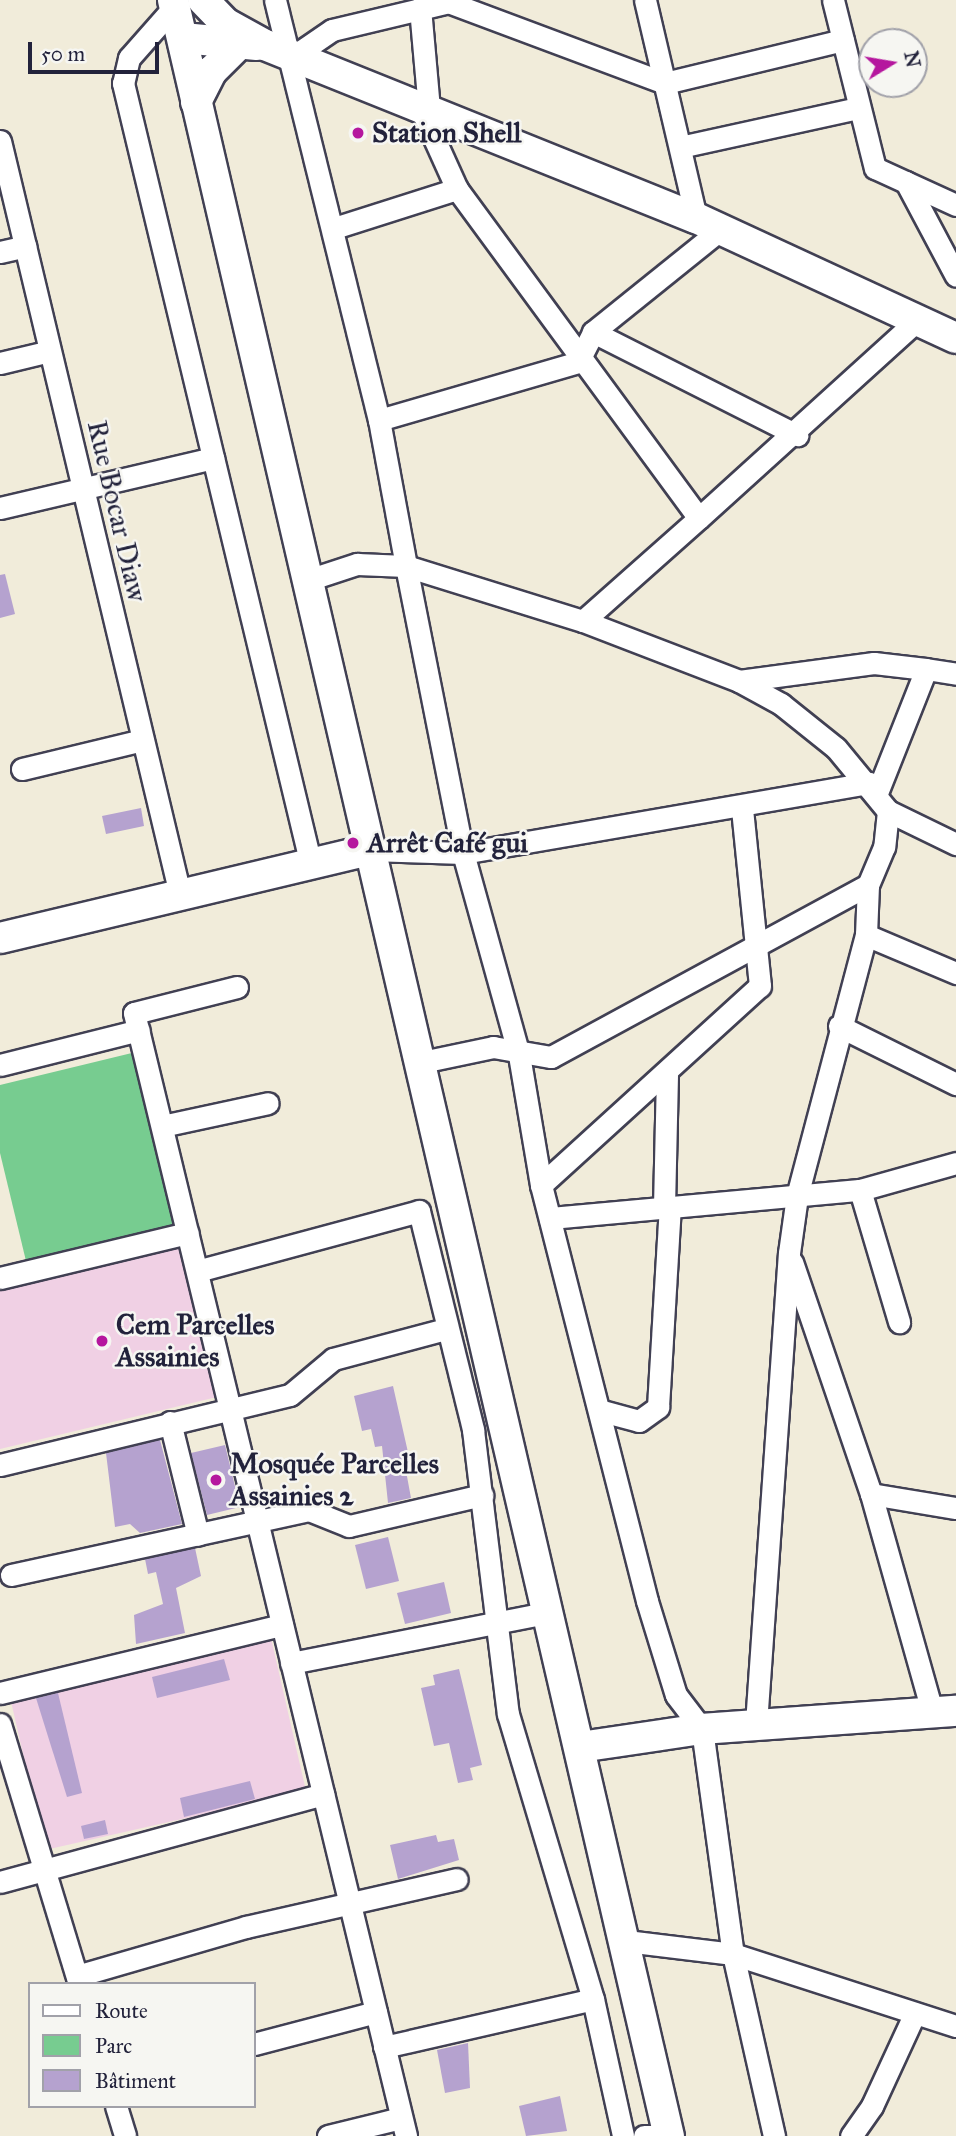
<!DOCTYPE html>
<html>
<head>
<meta charset="utf-8">
<style>
  body { margin:0 }
  #map { position:relative; width:956px; height:2136px; overflow:hidden; background:#f1ecda; font-family:"IM FELL Great Primer",serif }
  div>[style] { position:absolute }
  .built>* { inset:0; background:#f0d0e4 }
  .green>* { inset:0; background:#77cc90 }
  .building>* { inset:0; background:#b5a2cf }
  .roads { filter:drop-shadow(2px 0 #414053) drop-shadow(-2px 0 #414053) drop-shadow(0 2px #414053) drop-shadow(0 -2px #414053) }
  .street>* { height:21px; margin:-10.5px; padding:0 10.5px; transform-origin:10.5px; border-radius:10.5px; background:#fff }
  .secondary>* { height:30px; margin:-15px; padding:0 15px; transform-origin:15px; border-radius:15px; background:#fff }
  .dots>* { width:19px; height:19px; translate:-50% -50%; box-sizing:border-box; border:4px solid #f6f6f2; border-radius:50% }
  span { translate:-50% -50%; white-space:nowrap; text-align:center; line-height:1.15; -webkit-text-stroke:5px #f6f6f2; paint-order:stroke }
  .poi-label { font-size:28px; color:#22223b; font-weight:700 }
  .left { translate:0 -50%; text-align:left }
  .street-label { font-size:28px; color:#22223b }
  .legend { position:absolute; left:28px; top:1982px; width:228px; height:126px; box-sizing:border-box; background:#f6f6f2; border:2px solid #a1a1a9; margin:0; padding:9px 12px; list-style:none; font-size:21px; color:#22223b }
  .legend li { display:flex; align-items:center; gap:14px; height:35px }
  .legend b { width:35px; border:2px solid #a1a1a9 }
  .north { position:absolute; left:858px; top:28px; width:70px; height:70px; box-sizing:border-box; background:#f6f6f2; border:2px solid #a1a1a9; border-radius:50%; rotate:79deg; font-size:19px; font-weight:700; line-height:28px; text-align:center; color:#22223b }
  .north::after { content:''; display:block; margin:auto; width:24px; height:32px; background:#b5179e; clip-path:polygon(50% 0,100% 100%,50% 72%,0 100%) }
  .scale { position:absolute; left:28px; top:42px; width:131px; height:32px; box-sizing:border-box; border:4px solid #22223b; border-top:0; padding-left:9px; font-size:21px; line-height:24px; white-space:nowrap; color:#22223b; -webkit-text-stroke:5px #f6f6f2; paint-order:stroke }
</style>
</head>
<body>
<div id="map">
  <div class="built">
    <div style="clip-path:polygon(180px 1243px,217px 1397px,0 1449px,0 1286px)"></div>
    <div style="clip-path:polygon(271px 1638px,306px 1791px,45px 1850px,10px 1697px)"></div>
  </div>
  <div class="green">
    <div style="clip-path:polygon(136px 1052px,177px 1225px,26px 1261px,0 1153px,0 1085px)"></div>
  </div>
  <div class="building">
    <div style="clip-path:polygon(5px 574px,15px 614px,0 618px,0 575px)"></div>
    <div style="clip-path:polygon(141px 808px,144px 826px,106px 834px,102px 816px)"></div>
    <div style="clip-path:polygon(393px 1386px,412px 1470px,406px 1471px,411px 1498px,388px 1503px,382px 1446px,375px 1447px,371px 1429px,362px 1431px,354px 1396px)"></div>
    <div style="clip-path:polygon(160px 1440px,182px 1524px,140px 1533px,130px 1524px,115px 1527px,106px 1453px)"></div>
    <div style="clip-path:polygon(225px 1445px,240px 1507px,207px 1515px,191px 1453px)"></div>
    <div style="clip-path:polygon(388px 1537px,399px 1581px,366px 1589px,355px 1545px)"></div>
    <div style="clip-path:polygon(195px 1548px,201px 1576px,176px 1588px,185px 1633px,136px 1644px,134px 1615px,163px 1604px,156px 1572px,148px 1574px,145px 1559px)"></div>
    <div style="clip-path:polygon(444px 1582px,451px 1613px,405px 1624px,397px 1593px)"></div>
    <div style="clip-path:polygon(224px 1659px,230px 1680px,157px 1698px,152px 1677px)"></div>
    <div style="clip-path:polygon(459px 1669px,482px 1765px,470px 1768px,473px 1780px,458px 1783px,449px 1743px,434px 1746px,421px 1688px,435px 1685px,433px 1675px)"></div>
    <div style="clip-path:polygon(58px 1693px,82px 1793px,67px 1797px,36px 1698px)"></div>
    <div style="clip-path:polygon(250px 1781px,255px 1799px,184px 1817px,180px 1798px)"></div>
    <div style="clip-path:polygon(105px 1820px,108px 1834px,84px 1839px,81px 1826px)"></div>
    <div style="clip-path:polygon(436px 1835px,438px 1842px,454px 1839px,459px 1860px,398px 1879px,390px 1845px)"></div>
    <div style="clip-path:polygon(468px 2043px,470px 2088px,445px 2093px,437px 2050px)"></div>
    <div style="clip-path:polygon(560px 2096px,567px 2131px,526px 2136px,519px 2106px)"></div>
  </div>
  <div class="roads">
    <div class="street">
      <div style="left:275px;top:0;width:433px;rotate:76.1deg"></div>
      <div style="left:379px;top:420px;width:207px;rotate:-16.2deg"></div>
      <div style="left:578px;top:362px;width:34px;rotate:-63deg"></div>
      <div style="left:593px;top:332px;width:164px;rotate:-38.8deg"></div>
      <div style="left:645px;top:0;width:224px;rotate:76.8deg"></div>
      <div style="left:833px;top:0;width:173px;rotate:76deg"></div>
      <div style="left:875px;top:168px;width:89px;rotate:24.6deg"></div>
      <div style="left:448px;top:2px;width:232px;rotate:20.5deg"></div>
      <div style="left:665px;top:83px;width:183px;rotate:-13.6deg"></div>
      <div style="left:174px;top:7px;width:68px;rotate:131.4deg"></div>
      <div style="left:129px;top:58px;width:26px;rotate:103deg"></div>
      <div style="left:123px;top:83px;width:804px;rotate:76.48deg"></div>
      <div style="left:420px;top:8px;width:101px;rotate:84.9deg"></div>
      <div style="left:294px;top:56px;width:46px;rotate:-34.4deg"></div>
      <div style="left:332px;top:30px;width:130px;rotate:-13.4deg"></div>
      <div style="left:419px;top:105px;width:92px;rotate:65.7deg"></div>
      <div style="left:457px;top:189px;width:408px;rotate:53.7deg"></div>
      <div style="left:699px;top:518px;width:155px;rotate:138.4deg"></div>
      <div style="left:0;top:141px;width:774px;rotate:76.56deg"></div>
      <div style="left:680px;top:147px;width:181px;rotate:-12.4deg"></div>
      <div style="left:906px;top:182px;width:106px;rotate:62deg"></div>
      <div style="left:334px;top:228px;width:129px;rotate:-17.6deg"></div>
      <div style="left:0;top:252px;width:26px;rotate:-13deg"></div>
      <div style="left:593px;top:332px;width:229px;rotate:26.8deg"></div>
      <div style="left:0;top:363px;width:51px;rotate:-13.5deg"></div>
      <div style="left:379px;top:420px;width:148px;rotate:79.5deg"></div>
      <div style="left:406px;top:566px;width:185px;rotate:17.3deg"></div>
      <div style="left:583px;top:621px;width:167px;rotate:21deg"></div>
      <div style="left:739px;top:681px;width:48px;rotate:28.7deg"></div>
      <div style="left:781px;top:704px;width:70px;rotate:38.7deg"></div>
      <div style="left:836px;top:748px;width:82px;rotate:50.5deg"></div>
      <div style="left:888px;top:811px;width:36px;rotate:96deg"></div>
      <div style="left:884px;top:847px;width:41px;rotate:112.8deg"></div>
      <div style="left:868px;top:885px;width:50px;rotate:92.3deg"></div>
      <div style="left:866px;top:935px;width:98px;rotate:22.9deg"></div>
      <div style="left:0;top:508px;width:219px;rotate:-13.2deg"></div>
      <div style="left:699px;top:518px;width:292px;rotate:-42.2deg"></div>
      <div style="left:308px;top:580px;width:52px;rotate:-18.1deg"></div>
      <div style="left:357px;top:564px;width:49px;rotate:2.3deg"></div>
      <div style="left:406px;top:566px;width:293px;rotate:78.8deg"></div>
      <div style="left:463px;top:853px;width:210px;rotate:74.5deg"></div>
      <div style="left:519px;top:1055px;width:132px;rotate:80.4deg"></div>
      <div style="left:541px;top:1185px;width:429px;rotate:75.7deg"></div>
      <div style="left:647px;top:1601px;width:98px;rotate:72.9deg"></div>
      <div style="left:676px;top:1695px;width:43px;rotate:52.6deg"></div>
      <div style="left:702px;top:1729px;width:227px;rotate:82.2deg"></div>
      <div style="left:733px;top:1954px;width:187px;rotate:77.3deg"></div>
      <div style="left:739px;top:681px;width:136px;rotate:-7.6deg"></div>
      <div style="left:874px;top:663px;width:52px;rotate:6.6deg"></div>
      <div style="left:22px;top:769px;width:124px;rotate:-13.5deg"></div>
      <div style="left:877px;top:793px;width:133px;rotate:-68.4deg"></div>
      <div style="left:926px;top:669px;width:30px;rotate:9deg"></div>
      <div style="left:888px;top:811px;width:76px;rotate:25.9deg"></div>
      <div style="left:370px;top:850px;width:93px;rotate:1.8deg"></div>
      <div style="left:463px;top:853px;width:412px;rotate:-9.8deg"></div>
      <div style="left:237px;top:987px;width:106px;rotate:165.8deg"></div>
      <div style="left:134px;top:1013px;width:1155px;rotate:76.38deg"></div>
      <div style="left:839px;top:1026px;width:131px;rotate:26.4deg"></div>
      <div style="left:422px;top:1062px;width:73px;rotate:-11.9deg"></div>
      <div style="left:493px;top:1047px;width:59px;rotate:9.8deg"></div>
      <div style="left:551px;top:1057px;width:361px;rotate:-28.5deg"></div>
      <div style="left:0;top:1065px;width:143px;rotate:-14.1deg"></div>
      <div style="left:162px;top:1126px;width:108px;rotate:-12.2deg"></div>
      <div style="left:541px;top:1185px;width:296px;rotate:-42.3deg"></div>
      <div style="left:760px;top:986px;width:178px;rotate:-95.8deg"></div>
      <div style="left:860px;top:1190px;width:138px;rotate:73.5deg"></div>
      <div style="left:664px;top:1207px;width:132px;rotate:-88.7deg"></div>
      <div style="left:550px;top:1218px;width:311px;rotate:-5.2deg"></div>
      <div style="left:860px;top:1190px;width:100px;rotate:-15.7deg"></div>
      <div style="left:792px;top:1262px;width:245px;rotate:71.2deg"></div>
      <div style="left:871px;top:1494px;width:229px;rotate:74.3deg"></div>
      <div style="left:197px;top:1271px;width:230px;rotate:-15.1deg"></div>
      <div style="left:419px;top:1211px;width:226px;rotate:76.1deg"></div>
      <div style="left:473px;top:1430px;width:286px;rotate:83deg"></div>
      <div style="left:508px;top:1714px;width:297px;rotate:73.4deg"></div>
      <div style="left:593px;top:1999px;width:140px;rotate:77.6deg"></div>
      <div style="left:0;top:1278px;width:193px;rotate:-13.5deg"></div>
      <div style="left:602px;top:1411px;width:38px;rotate:15deg"></div>
      <div style="left:639px;top:1421px;width:24px;rotate:-36deg"></div>
      <div style="left:658px;top:1407px;width:200px;rotate:-86.6deg"></div>
      <div style="left:170px;top:1422px;width:116px;rotate:76.1deg"></div>
      <div style="left:0;top:1465px;width:298px;rotate:-13.6deg"></div>
      <div style="left:290px;top:1395px;width:56px;rotate:-39.9deg"></div>
      <div style="left:333px;top:1359px;width:117px;rotate:-14.9deg"></div>
      <div style="left:871px;top:1494px;width:86px;rotate:9.4deg"></div>
      <div style="left:11px;top:1575px;width:305px;rotate:-12.3deg"></div>
      <div style="left:309px;top:1510px;width:43px;rotate:21.8deg"></div>
      <div style="left:349px;top:1526px;width:137px;rotate:-13.1deg"></div>
      <div style="left:291px;top:1663px;width:264px;rotate:-11.1deg"></div>
      <div style="left:0;top:1693px;width:290px;rotate:-13.6deg"></div>
      <div style="left:0;top:1724px;width:272px;rotate:73.1deg"></div>
      <div style="left:756px;top:1724px;width:472px;rotate:-86deg"></div>
      <div style="left:789px;top:1253px;width:58px;rotate:-82deg"></div>
      <div style="left:797px;top:1196px;width:270px;rotate:-75.2deg"></div>
      <div style="left:0;top:1882px;width:335px;rotate:-15.2deg"></div>
      <div style="left:626px;top:1941px;width:108px;rotate:6.9deg"></div>
      <div style="left:733px;top:1954px;width:234px;rotate:17.9deg"></div>
      <div style="left:77px;top:1976px;width:176px;rotate:-16.2deg"></div>
      <div style="left:246px;top:1927px;width:216px;rotate:-12.8deg"></div>
      <div style="left:254px;top:2044px;width:126px;rotate:-14.7deg"></div>
      <div style="left:384px;top:2047px;width:214px;rotate:-12.9deg"></div>
      <div style="left:116px;top:2106px;width:31px;rotate:73deg"></div>
      <div style="left:328px;top:2136px;width:75px;rotate:-13.9deg"></div>
      <div style="left:644px;top:2136px;width:26px"></div>
      <div style="left:851px;top:2136px;width:37px;rotate:-55deg"></div>
      <div style="left:872px;top:2106px;width:102px;rotate:-65.2deg"></div>
    </div>
    <div class="secondary">
      <div style="left:173px;top:0;width:2193px;rotate:76.93deg"></div>
      <div style="left:203px;top:0;width:32px;rotate:46deg"></div>
      <div style="left:225px;top:23px;width:46px;rotate:28.8deg"></div>
      <div style="left:265px;top:45px;width:464px;rotate:21.9deg"></div>
      <div style="left:696px;top:218px;width:286px;rotate:24.8deg"></div>
      <div style="left:183px;top:38px;width:74px;rotate:5.4deg"></div>
      <div style="left:196px;top:102px;width:35px;rotate:-63deg"></div>
      <div style="left:212px;top:71px;width:37px;rotate:-45deg"></div>
      <div style="left:0;top:938px;width:380px;rotate:-13.4deg"></div>
      <div style="left:580px;top:1747px;width:123px;rotate:-8.4deg"></div>
      <div style="left:702px;top:1729px;width:255px;rotate:-4.1deg"></div>
    </div>
  </div>
  <div class="dots">
    <div style="left:358px;top:133px;background:#b5179e"></div>
    <div style="left:353px;top:843px;background:#b5179e"></div>
    <div style="left:102px;top:1341px;background:#b5179e"></div>
    <div style="left:216px;top:1480px;background:#b5179e"></div>
  </div>
  <div class="poi-label">
    <span class="left" style="left:372px;top:133px">Station Shell</span>
    <span class="left" style="left:367px;top:843px">Arrêt Café gui</span>
    <span class="left" style="left:116px;top:1341px">Cem Parcelles<br>Assainies</span>
    <span class="left" style="left:230px;top:1480px">Mosquée Parcelles<br>Assainies 2</span>
  </div>
  <div class="street-label">
    <span style="left:117px;top:511px;rotate:77deg">Rue Bocar Diaw</span>
  </div>
  <ul class="legend">
  <li><b style="height:9px;background:#fff"></b>Route</li>
  <li><b style="height:19px;background:#77cc90"></b>Parc</li>
  <li><b style="height:19px;background:#b5a2cf"></b>Bâtiment</li>
  </ul>
  <div class="north">N</div>
  <div class="scale">50 m</div>
</div>
</body>
</html>
